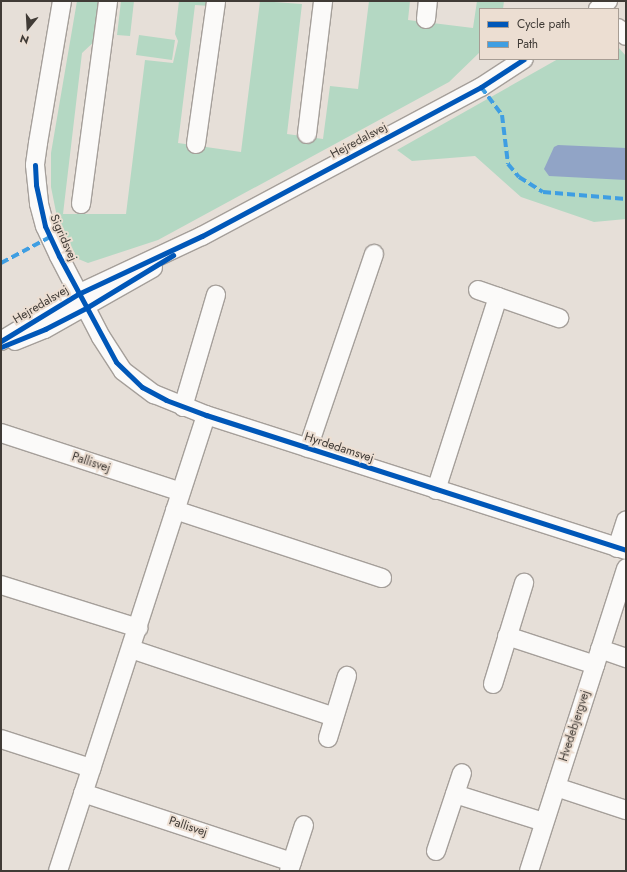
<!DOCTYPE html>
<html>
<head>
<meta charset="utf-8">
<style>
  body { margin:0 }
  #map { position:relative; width:627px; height:872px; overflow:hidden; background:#e6dfd8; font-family:Jost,sans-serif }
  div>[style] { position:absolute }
  .green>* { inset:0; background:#b4d8c3 }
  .water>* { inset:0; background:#91a4c6 }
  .roads { filter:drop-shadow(1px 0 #a59f9a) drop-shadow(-1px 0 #a59f9a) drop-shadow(0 1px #a59f9a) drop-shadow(0 -1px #a59f9a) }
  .minor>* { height:18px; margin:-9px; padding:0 9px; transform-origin:9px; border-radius:9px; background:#fbfaf9 }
  .quiet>* { height:4px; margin-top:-2px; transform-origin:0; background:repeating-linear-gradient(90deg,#3f9ee2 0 8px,transparent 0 12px) }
  .cycleway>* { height:5px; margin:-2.5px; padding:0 2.5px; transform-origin:2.5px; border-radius:2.5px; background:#0057b8 }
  span { translate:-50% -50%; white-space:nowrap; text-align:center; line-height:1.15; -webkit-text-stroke:4px #ecded2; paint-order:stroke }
  .street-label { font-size:12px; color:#403b36 }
  .frame { position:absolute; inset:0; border:2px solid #403b36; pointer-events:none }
  .legend { position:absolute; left:479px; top:8px; width:140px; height:52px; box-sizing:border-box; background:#ecded2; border:1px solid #a79d94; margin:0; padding:5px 7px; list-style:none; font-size:12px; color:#403b36 }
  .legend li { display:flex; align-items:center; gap:8px; height:20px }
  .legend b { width:20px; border:1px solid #a79d94 }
  .north { position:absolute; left:8px; top:8px; width:40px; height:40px; -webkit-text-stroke:3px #ecded2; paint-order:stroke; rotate:198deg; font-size:11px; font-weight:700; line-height:16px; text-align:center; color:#403b36 }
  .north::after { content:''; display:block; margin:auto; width:14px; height:18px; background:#403b36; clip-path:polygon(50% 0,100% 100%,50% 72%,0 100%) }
</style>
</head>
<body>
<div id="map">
  <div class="green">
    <div style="clip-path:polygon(77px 1px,102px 1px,97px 39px,82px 53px,63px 214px,126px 214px,145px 60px,173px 63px,178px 41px,175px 34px,179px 1px,211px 1px,210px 6px,195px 5px,178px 143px,241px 152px,260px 1px,302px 4px,287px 134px,323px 139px,330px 86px,358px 89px,369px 1px,410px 1px,408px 20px,473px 28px,477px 1px,504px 1px,503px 9px,480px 9px,480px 52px,449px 82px,158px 240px,88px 263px,76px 258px,58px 222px,51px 187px,51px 153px)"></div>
    <div style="clip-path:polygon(121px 1px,134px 1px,130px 36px,117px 35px)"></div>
    <div style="clip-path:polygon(139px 35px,175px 40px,172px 60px,136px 55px)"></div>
    <div style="clip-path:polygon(618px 47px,626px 56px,626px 219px,594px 222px,521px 197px,475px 156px,412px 161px,397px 150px,558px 59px,618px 59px)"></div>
  </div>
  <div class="water">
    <div style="clip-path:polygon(558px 145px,626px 148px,626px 180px,549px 176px,544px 169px,554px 147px)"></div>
  </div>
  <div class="roads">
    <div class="minor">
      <div style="left:62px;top:1px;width:144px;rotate:99.6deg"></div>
      <div style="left:38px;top:143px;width:22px;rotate:98deg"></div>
      <div style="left:35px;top:165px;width:39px;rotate:84deg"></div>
      <div style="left:39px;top:204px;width:23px;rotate:75deg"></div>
      <div style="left:45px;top:226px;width:33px;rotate:65deg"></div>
      <div style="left:59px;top:256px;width:91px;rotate:62.6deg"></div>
      <div style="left:101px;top:337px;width:40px;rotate:57.1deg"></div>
      <div style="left:123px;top:371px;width:39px;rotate:37deg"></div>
      <div style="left:154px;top:394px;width:56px;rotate:22deg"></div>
      <div style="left:206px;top:415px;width:441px;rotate:17.8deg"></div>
      <div style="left:598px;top:9px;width:13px;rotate:-39deg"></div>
      <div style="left:426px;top:19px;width:18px;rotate:-84deg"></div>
      <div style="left:618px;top:28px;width:11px;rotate:45deg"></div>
      <div style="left:307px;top:134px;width:134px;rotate:-83.1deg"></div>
      <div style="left:196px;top:144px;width:144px;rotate:-82deg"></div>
      <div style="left:81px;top:204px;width:205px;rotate:-82.4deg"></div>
      <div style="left:478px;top:290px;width:86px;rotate:19.1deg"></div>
      <div style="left:1px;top:341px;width:90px;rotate:-31.4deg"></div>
      <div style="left:78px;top:294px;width:137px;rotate:-25.1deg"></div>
      <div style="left:202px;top:236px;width:316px;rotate:-28.1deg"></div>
      <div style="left:481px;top:87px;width:51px;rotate:-33.1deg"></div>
      <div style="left:15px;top:341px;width:32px;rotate:-22deg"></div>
      <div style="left:45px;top:329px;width:124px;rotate:-29.5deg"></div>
      <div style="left:183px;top:407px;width:117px;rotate:-73.6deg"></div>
      <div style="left:1px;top:433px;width:189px;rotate:18.1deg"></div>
      <div style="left:308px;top:448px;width:205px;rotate:-71.2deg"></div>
      <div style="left:436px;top:490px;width:203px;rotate:-72.2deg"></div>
      <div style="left:175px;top:510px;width:218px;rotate:18.2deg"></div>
      <div style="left:617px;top:548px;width:29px;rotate:-72deg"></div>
      <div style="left:1px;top:585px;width:144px;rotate:17.4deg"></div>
      <div style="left:507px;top:636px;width:93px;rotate:18.2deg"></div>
      <div style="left:131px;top:649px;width:214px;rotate:18.5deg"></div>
      <div style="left:600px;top:649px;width:28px;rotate:19deg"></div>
      <div style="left:493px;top:684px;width:106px;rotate:-72.9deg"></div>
      <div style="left:328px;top:738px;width:65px;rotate:-73deg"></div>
      <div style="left:1px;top:739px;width:95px;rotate:17.9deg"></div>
      <div style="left:556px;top:787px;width:74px;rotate:18.2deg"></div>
      <div style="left:83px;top:793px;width:220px;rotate:18.3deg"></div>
      <div style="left:455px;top:794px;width:93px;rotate:17.5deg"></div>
      <div style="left:436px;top:851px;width:82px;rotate:-71.6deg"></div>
      <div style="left:58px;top:871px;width:479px;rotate:-72deg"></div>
      <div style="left:289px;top:871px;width:48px;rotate:-71.9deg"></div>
      <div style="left:529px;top:871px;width:318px;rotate:-72.2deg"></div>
    </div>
  </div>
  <div class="quiet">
    <div style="left:481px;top:87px;width:35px;rotate:53deg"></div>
    <div style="left:502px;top:115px;width:49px;rotate:83deg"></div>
    <div style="left:508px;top:164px;width:17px;rotate:50deg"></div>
    <div style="left:519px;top:177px;width:28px;rotate:32deg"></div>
    <div style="left:543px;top:192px;width:83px;rotate:4.8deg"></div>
    <div style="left:1px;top:263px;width:55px;rotate:-28deg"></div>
  </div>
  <div class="cycleway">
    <div style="left:35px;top:165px;width:20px;rotate:87deg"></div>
    <div style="left:36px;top:185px;width:42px;rotate:77.6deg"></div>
    <div style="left:45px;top:226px;width:33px;rotate:65deg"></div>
    <div style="left:59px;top:256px;width:120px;rotate:61.7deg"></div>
    <div style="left:116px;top:362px;width:36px;rotate:44deg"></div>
    <div style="left:142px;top:387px;width:27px;rotate:28deg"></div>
    <div style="left:166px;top:400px;width:43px;rotate:20.6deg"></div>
    <div style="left:206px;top:415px;width:441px;rotate:17.8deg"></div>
    <div style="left:1px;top:341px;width:90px;rotate:-31.4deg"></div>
    <div style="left:78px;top:294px;width:137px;rotate:-25.1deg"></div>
    <div style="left:202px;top:236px;width:316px;rotate:-28.1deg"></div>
    <div style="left:481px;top:87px;width:51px;rotate:-33.1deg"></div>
    <div style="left:1px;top:347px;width:48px;rotate:-22.2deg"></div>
    <div style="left:45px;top:329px;width:46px;rotate:-27.1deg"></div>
    <div style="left:86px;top:308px;width:102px;rotate:-31.3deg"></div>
  </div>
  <div class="street-label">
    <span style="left:359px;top:141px;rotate:-28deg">Hejredalsvej</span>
    <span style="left:63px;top:238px;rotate:66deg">Sigridsvej</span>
    <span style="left:41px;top:305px;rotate:-31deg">Hejredalsvej</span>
    <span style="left:339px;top:448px;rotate:18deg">Hyrdedamsvej</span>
    <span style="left:91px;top:463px;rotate:18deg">Pallisvej</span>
    <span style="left:575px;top:726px;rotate:-72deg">Hvedebjergvej</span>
    <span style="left:188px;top:827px;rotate:18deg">Pallisvej</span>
  </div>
  <div class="frame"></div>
  <ul class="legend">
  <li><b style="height:5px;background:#0057b8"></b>Cycle path</li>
  <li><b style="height:5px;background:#3f9ee2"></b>Path</li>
  </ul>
  <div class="north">N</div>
</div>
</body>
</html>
